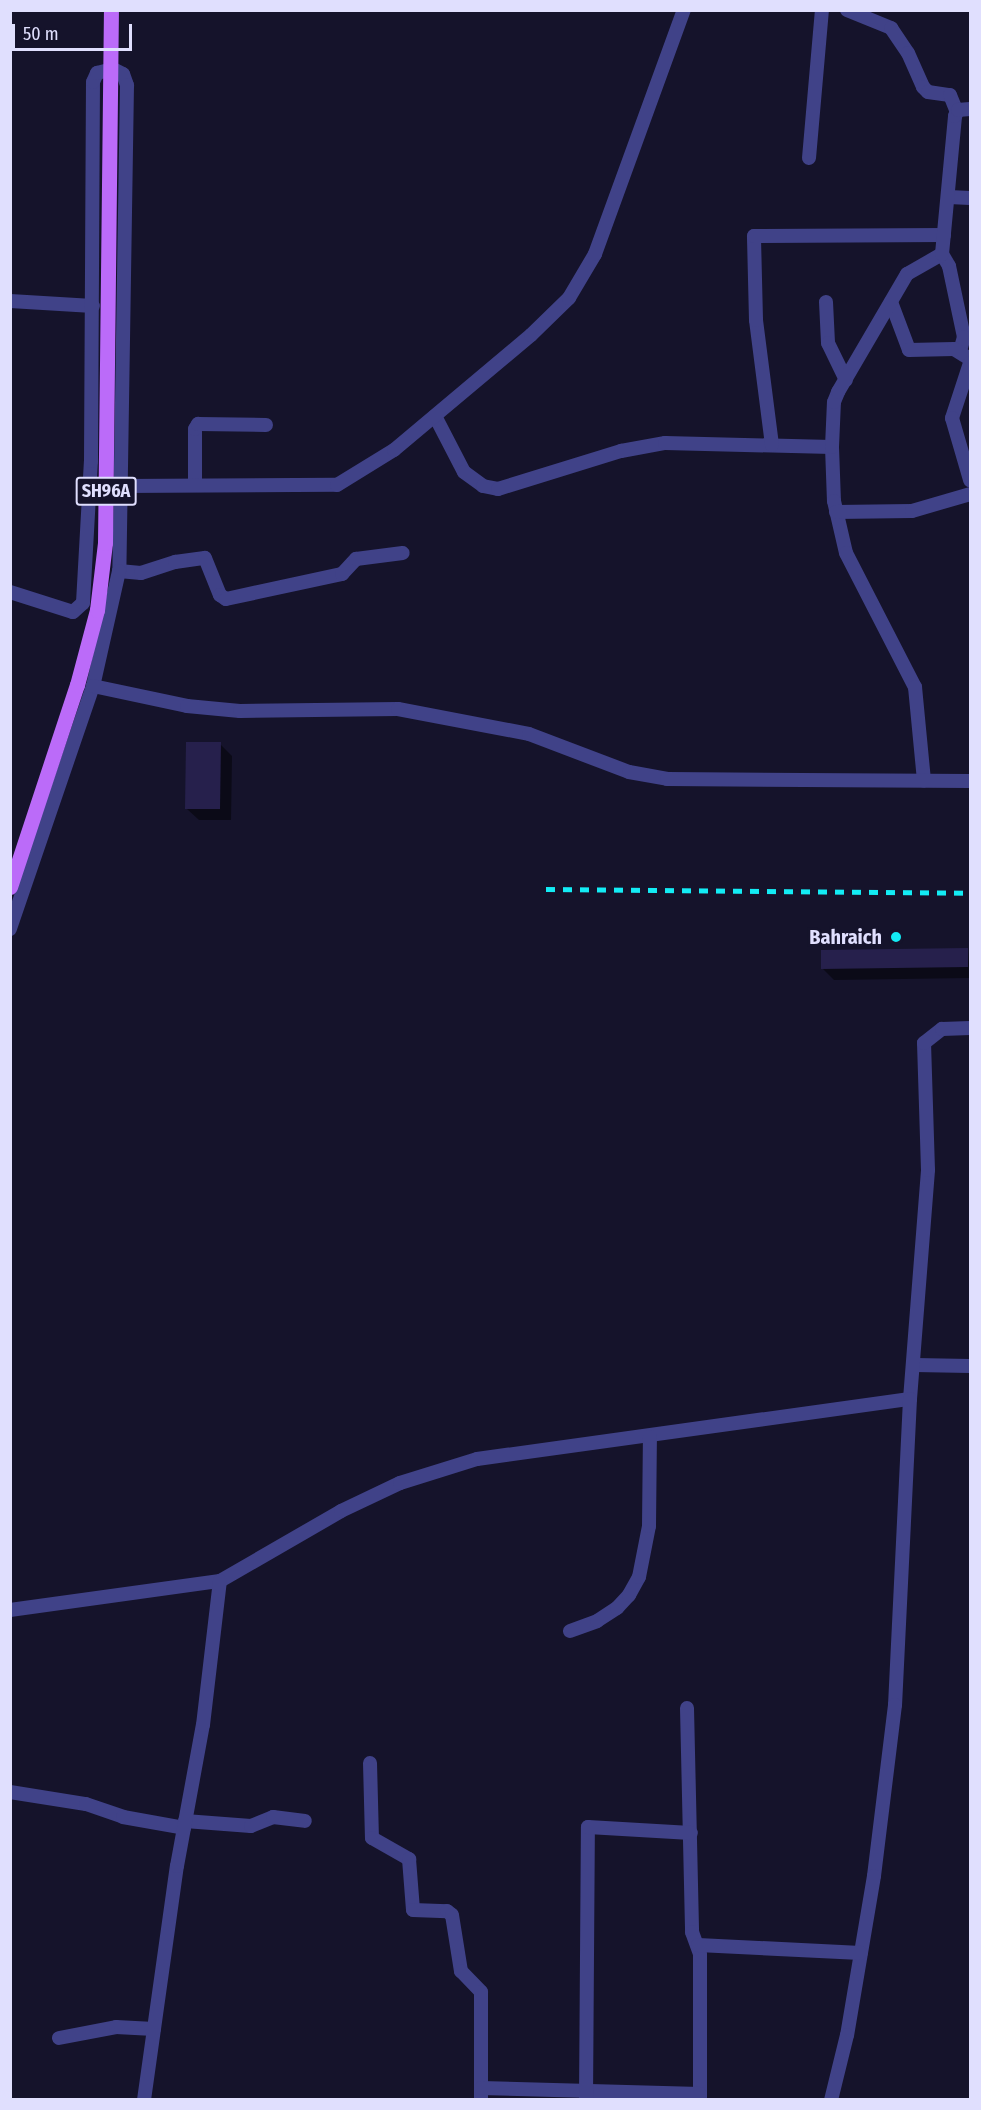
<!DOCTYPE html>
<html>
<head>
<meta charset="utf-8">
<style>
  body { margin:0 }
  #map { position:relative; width:981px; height:2110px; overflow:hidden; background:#15132b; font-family:"Fira Sans Condensed",sans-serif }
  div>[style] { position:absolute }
  .shadow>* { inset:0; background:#0007 }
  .building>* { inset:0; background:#26204c }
  .minor>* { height:14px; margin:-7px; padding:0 7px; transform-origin:7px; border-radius:7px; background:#404288 }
  .primary>* { height:15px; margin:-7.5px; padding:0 7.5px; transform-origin:7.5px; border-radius:7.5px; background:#bb6bf9 }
  .rail>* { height:4.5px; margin-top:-2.25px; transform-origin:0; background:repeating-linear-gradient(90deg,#13ecf5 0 9px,transparent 0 17px) }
  .dots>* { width:16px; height:16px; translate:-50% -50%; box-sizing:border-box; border:3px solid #15132b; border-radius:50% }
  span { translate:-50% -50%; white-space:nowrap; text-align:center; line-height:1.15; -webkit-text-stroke:5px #15132b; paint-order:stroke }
  .shield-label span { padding:2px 4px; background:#15132b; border:2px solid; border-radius:4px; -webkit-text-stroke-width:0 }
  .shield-label { font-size:18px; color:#e0dffe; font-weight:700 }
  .poi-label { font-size:20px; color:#e0dffe; font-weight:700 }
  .right { translate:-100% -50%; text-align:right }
  .frame { position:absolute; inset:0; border:12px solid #e0dffe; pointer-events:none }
  .scale { position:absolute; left:12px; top:24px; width:120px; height:27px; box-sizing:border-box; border:3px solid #e0dffe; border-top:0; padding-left:8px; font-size:18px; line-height:21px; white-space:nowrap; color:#e0dffe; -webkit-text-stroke:4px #15132b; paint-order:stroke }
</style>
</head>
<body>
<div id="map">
  <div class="shadow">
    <div style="clip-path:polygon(220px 744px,232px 756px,231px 820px,199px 820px,187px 809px)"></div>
    <div style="clip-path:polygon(968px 950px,970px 978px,834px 980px,823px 969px)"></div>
  </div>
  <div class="building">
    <div style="clip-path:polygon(186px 742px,221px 742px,220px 809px,185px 809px)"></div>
    <div style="clip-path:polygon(968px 948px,968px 967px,821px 969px,821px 950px)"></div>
  </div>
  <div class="minor">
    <div style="left:847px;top:10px;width:48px;rotate:22.2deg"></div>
    <div style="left:891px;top:28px;width:30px;rotate:56deg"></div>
    <div style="left:908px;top:53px;width:37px;rotate:66deg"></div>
    <div style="left:923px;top:87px;width:7px;rotate:45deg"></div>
    <div style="left:928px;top:92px;width:22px;rotate:8deg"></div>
    <div style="left:950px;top:95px;width:18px;rotate:68deg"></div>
    <div style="left:809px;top:158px;width:149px;rotate:-85deg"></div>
    <div style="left:949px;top:197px;width:21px;rotate:3deg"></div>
    <div style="left:942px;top:254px;width:14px;rotate:60deg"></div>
    <div style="left:949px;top:266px;width:73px;rotate:78.1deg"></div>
    <div style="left:964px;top:337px;width:15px;rotate:106deg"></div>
    <div style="left:10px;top:301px;width:83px;rotate:3.4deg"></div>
    <div style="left:826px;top:302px;width:41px;rotate:87.2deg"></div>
    <div style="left:828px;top:343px;width:41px;rotate:64.1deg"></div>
    <div style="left:891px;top:302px;width:51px;rotate:69.4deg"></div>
    <div style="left:909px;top:350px;width:45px;rotate:-1.3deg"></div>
    <div style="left:954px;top:349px;width:19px;rotate:32deg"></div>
    <div style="left:970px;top:363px;width:58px;rotate:108.1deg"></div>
    <div style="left:952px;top:418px;width:65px;rotate:73.8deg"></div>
    <div style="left:435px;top:416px;width:63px;rotate:62.6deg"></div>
    <div style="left:464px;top:472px;width:24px;rotate:36deg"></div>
    <div style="left:483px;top:486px;width:15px;rotate:11deg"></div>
    <div style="left:498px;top:489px;width:129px;rotate:-17.2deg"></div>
    <div style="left:621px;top:451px;width:45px;rotate:-10.3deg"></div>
    <div style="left:665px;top:443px;width:167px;rotate:1.4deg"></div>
    <div style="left:832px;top:447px;width:54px;rotate:87.9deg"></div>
    <div style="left:834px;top:501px;width:53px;rotate:77deg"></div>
    <div style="left:846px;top:553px;width:151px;rotate:62.8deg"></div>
    <div style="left:915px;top:687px;width:94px;rotate:84.5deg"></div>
    <div style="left:772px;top:445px;width:126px;rotate:-97.3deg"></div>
    <div style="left:756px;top:320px;width:84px;rotate:-91.4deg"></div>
    <div style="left:754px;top:236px;width:190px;rotate:-0.3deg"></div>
    <div style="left:832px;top:447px;width:45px;rotate:-87.5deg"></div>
    <div style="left:834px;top:402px;width:11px;rotate:-68deg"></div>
    <div style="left:838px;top:392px;width:137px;rotate:-59.7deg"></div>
    <div style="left:907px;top:274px;width:40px;rotate:-29.7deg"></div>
    <div style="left:942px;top:254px;width:139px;rotate:-84.6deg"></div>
    <div style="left:955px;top:116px;width:7px;rotate:-63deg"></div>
    <div style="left:958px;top:110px;width:12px;rotate:-5deg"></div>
    <div style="left:195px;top:485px;width:56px;rotate:-90deg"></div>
    <div style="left:195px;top:429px;width:6px;rotate:-59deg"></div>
    <div style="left:198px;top:424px;width:68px;rotate:0.8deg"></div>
    <div style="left:122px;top:486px;width:215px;rotate:-0.3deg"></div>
    <div style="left:337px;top:485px;width:67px;rotate:-31.6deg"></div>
    <div style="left:394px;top:450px;width:179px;rotate:-40deg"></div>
    <div style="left:531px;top:335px;width:53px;rotate:-44.2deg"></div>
    <div style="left:569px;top:298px;width:51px;rotate:-59.4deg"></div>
    <div style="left:595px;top:254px;width:260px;rotate:-70deg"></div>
    <div style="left:836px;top:512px;width:76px;rotate:-0.8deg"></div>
    <div style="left:912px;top:511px;width:60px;rotate:-16.3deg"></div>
    <div style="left:119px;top:571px;width:22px;rotate:5deg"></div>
    <div style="left:141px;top:573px;width:36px;rotate:-18deg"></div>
    <div style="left:175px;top:562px;width:30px;rotate:-8deg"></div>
    <div style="left:205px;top:558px;width:40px;rotate:68deg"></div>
    <div style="left:220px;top:595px;width:7px;rotate:34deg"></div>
    <div style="left:226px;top:599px;width:119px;rotate:-12.2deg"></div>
    <div style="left:342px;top:574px;width:21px;rotate:-47deg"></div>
    <div style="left:356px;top:559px;width:47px;rotate:-7.3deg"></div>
    <div style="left:10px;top:592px;width:66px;rotate:17.6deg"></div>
    <div style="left:73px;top:612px;width:13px;rotate:-42deg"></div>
    <div style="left:83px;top:603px;width:142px;rotate:-86.8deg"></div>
    <div style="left:91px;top:461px;width:379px;rotate:-89.7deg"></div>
    <div style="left:93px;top:82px;width:10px;rotate:-66deg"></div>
    <div style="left:97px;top:73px;width:16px;rotate:-14deg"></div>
    <div style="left:113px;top:69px;width:11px;rotate:27deg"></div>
    <div style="left:123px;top:74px;width:12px;rotate:70deg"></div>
    <div style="left:127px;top:85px;width:486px;rotate:90.9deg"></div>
    <div style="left:119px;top:571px;width:118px;rotate:102.7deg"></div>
    <div style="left:93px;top:686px;width:257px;rotate:108.9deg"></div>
    <div style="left:93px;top:686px;width:96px;rotate:12deg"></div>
    <div style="left:187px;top:706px;width:53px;rotate:5.4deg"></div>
    <div style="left:240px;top:711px;width:158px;rotate:-0.7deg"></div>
    <div style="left:398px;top:709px;width:133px;rotate:10.8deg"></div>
    <div style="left:529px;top:734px;width:107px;rotate:20.8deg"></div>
    <div style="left:629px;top:772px;width:39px;rotate:10deg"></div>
    <div style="left:667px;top:779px;width:303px;rotate:0.4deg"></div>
    <div style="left:915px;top:1365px;width:55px;rotate:1deg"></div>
    <div style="left:910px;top:1399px;width:230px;rotate:-85.5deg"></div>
    <div style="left:928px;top:1170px;width:127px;rotate:-91.8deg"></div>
    <div style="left:924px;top:1043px;width:23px;rotate:-38deg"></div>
    <div style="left:942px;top:1029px;width:28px;rotate:-2deg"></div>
    <div style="left:10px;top:1610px;width:212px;rotate:-7.9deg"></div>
    <div style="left:220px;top:1581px;width:140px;rotate:-30deg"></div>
    <div style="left:341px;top:1511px;width:65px;rotate:-25.4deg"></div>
    <div style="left:400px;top:1483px;width:81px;rotate:-17.3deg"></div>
    <div style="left:477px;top:1459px;width:437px;rotate:-7.9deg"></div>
    <div style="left:910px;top:1399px;width:306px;rotate:92.8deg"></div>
    <div style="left:895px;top:1705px;width:172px;rotate:97deg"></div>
    <div style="left:874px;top:1876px;width:161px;rotate:99.6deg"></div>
    <div style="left:847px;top:2035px;width:67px;rotate:103.8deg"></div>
    <div style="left:570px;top:1631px;width:29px;rotate:-20deg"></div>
    <div style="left:597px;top:1621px;width:24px;rotate:-33deg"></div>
    <div style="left:617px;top:1608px;width:18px;rotate:-47deg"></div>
    <div style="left:629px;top:1595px;width:21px;rotate:-61deg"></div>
    <div style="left:639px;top:1577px;width:52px;rotate:-78.9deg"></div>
    <div style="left:649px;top:1526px;width:89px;rotate:-89.4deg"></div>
    <div style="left:687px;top:1708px;width:224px;rotate:88.7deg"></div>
    <div style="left:692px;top:1932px;width:23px;rotate:70deg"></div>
    <div style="left:700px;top:1954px;width:146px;rotate:90deg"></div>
    <div style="left:370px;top:1763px;width:75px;rotate:88.5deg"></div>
    <div style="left:372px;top:1838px;width:43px;rotate:29.6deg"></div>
    <div style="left:409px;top:1859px;width:51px;rotate:85.5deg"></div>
    <div style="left:413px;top:1910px;width:34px;rotate:2deg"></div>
    <div style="left:447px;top:1911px;width:6px;rotate:39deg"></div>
    <div style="left:452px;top:1915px;width:57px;rotate:80.9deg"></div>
    <div style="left:461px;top:1971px;width:29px;rotate:46deg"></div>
    <div style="left:481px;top:1992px;width:108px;rotate:90deg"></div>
    <div style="left:10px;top:1792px;width:77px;rotate:9deg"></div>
    <div style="left:86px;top:1804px;width:39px;rotate:19deg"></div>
    <div style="left:123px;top:1817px;width:62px;rotate:10.2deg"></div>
    <div style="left:185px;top:1821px;width:66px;rotate:4.3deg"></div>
    <div style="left:251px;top:1826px;width:24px;rotate:-22deg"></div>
    <div style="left:273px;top:1817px;width:32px;rotate:7deg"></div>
    <div style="left:698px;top:1945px;width:163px;rotate:2.8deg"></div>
    <div style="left:59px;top:2038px;width:58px;rotate:-10.9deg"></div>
    <div style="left:116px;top:2027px;width:38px;rotate:3deg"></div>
    <div style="left:481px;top:2088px;width:219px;rotate:1.6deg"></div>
    <div style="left:144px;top:2100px;width:236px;rotate:-82deg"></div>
    <div style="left:177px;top:1866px;width:143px;rotate:-79.6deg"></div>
    <div style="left:203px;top:1725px;width:145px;rotate:-83.3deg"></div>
    <div style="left:586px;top:2100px;width:273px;rotate:-89.6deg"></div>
    <div style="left:588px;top:1827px;width:103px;rotate:3.3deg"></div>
  </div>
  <div class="primary">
    <div style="left:10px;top:887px;width:213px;rotate:-71.7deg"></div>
    <div style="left:77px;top:685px;width:78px;rotate:-75.1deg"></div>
    <div style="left:97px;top:610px;width:67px;rotate:-83.2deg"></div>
    <div style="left:105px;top:543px;width:533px;rotate:-89.36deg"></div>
  </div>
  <div class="rail">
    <div style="left:546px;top:889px;width:424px;rotate:0.5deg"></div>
  </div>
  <div class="dots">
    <div style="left:896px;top:937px;background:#13ecf5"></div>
  </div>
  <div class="shield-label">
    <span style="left:106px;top:491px">SH96A</span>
  </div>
  <div class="poi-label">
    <span class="right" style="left:882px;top:937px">Bahraich</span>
  </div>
  <div class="frame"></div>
  <div class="scale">50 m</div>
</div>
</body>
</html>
